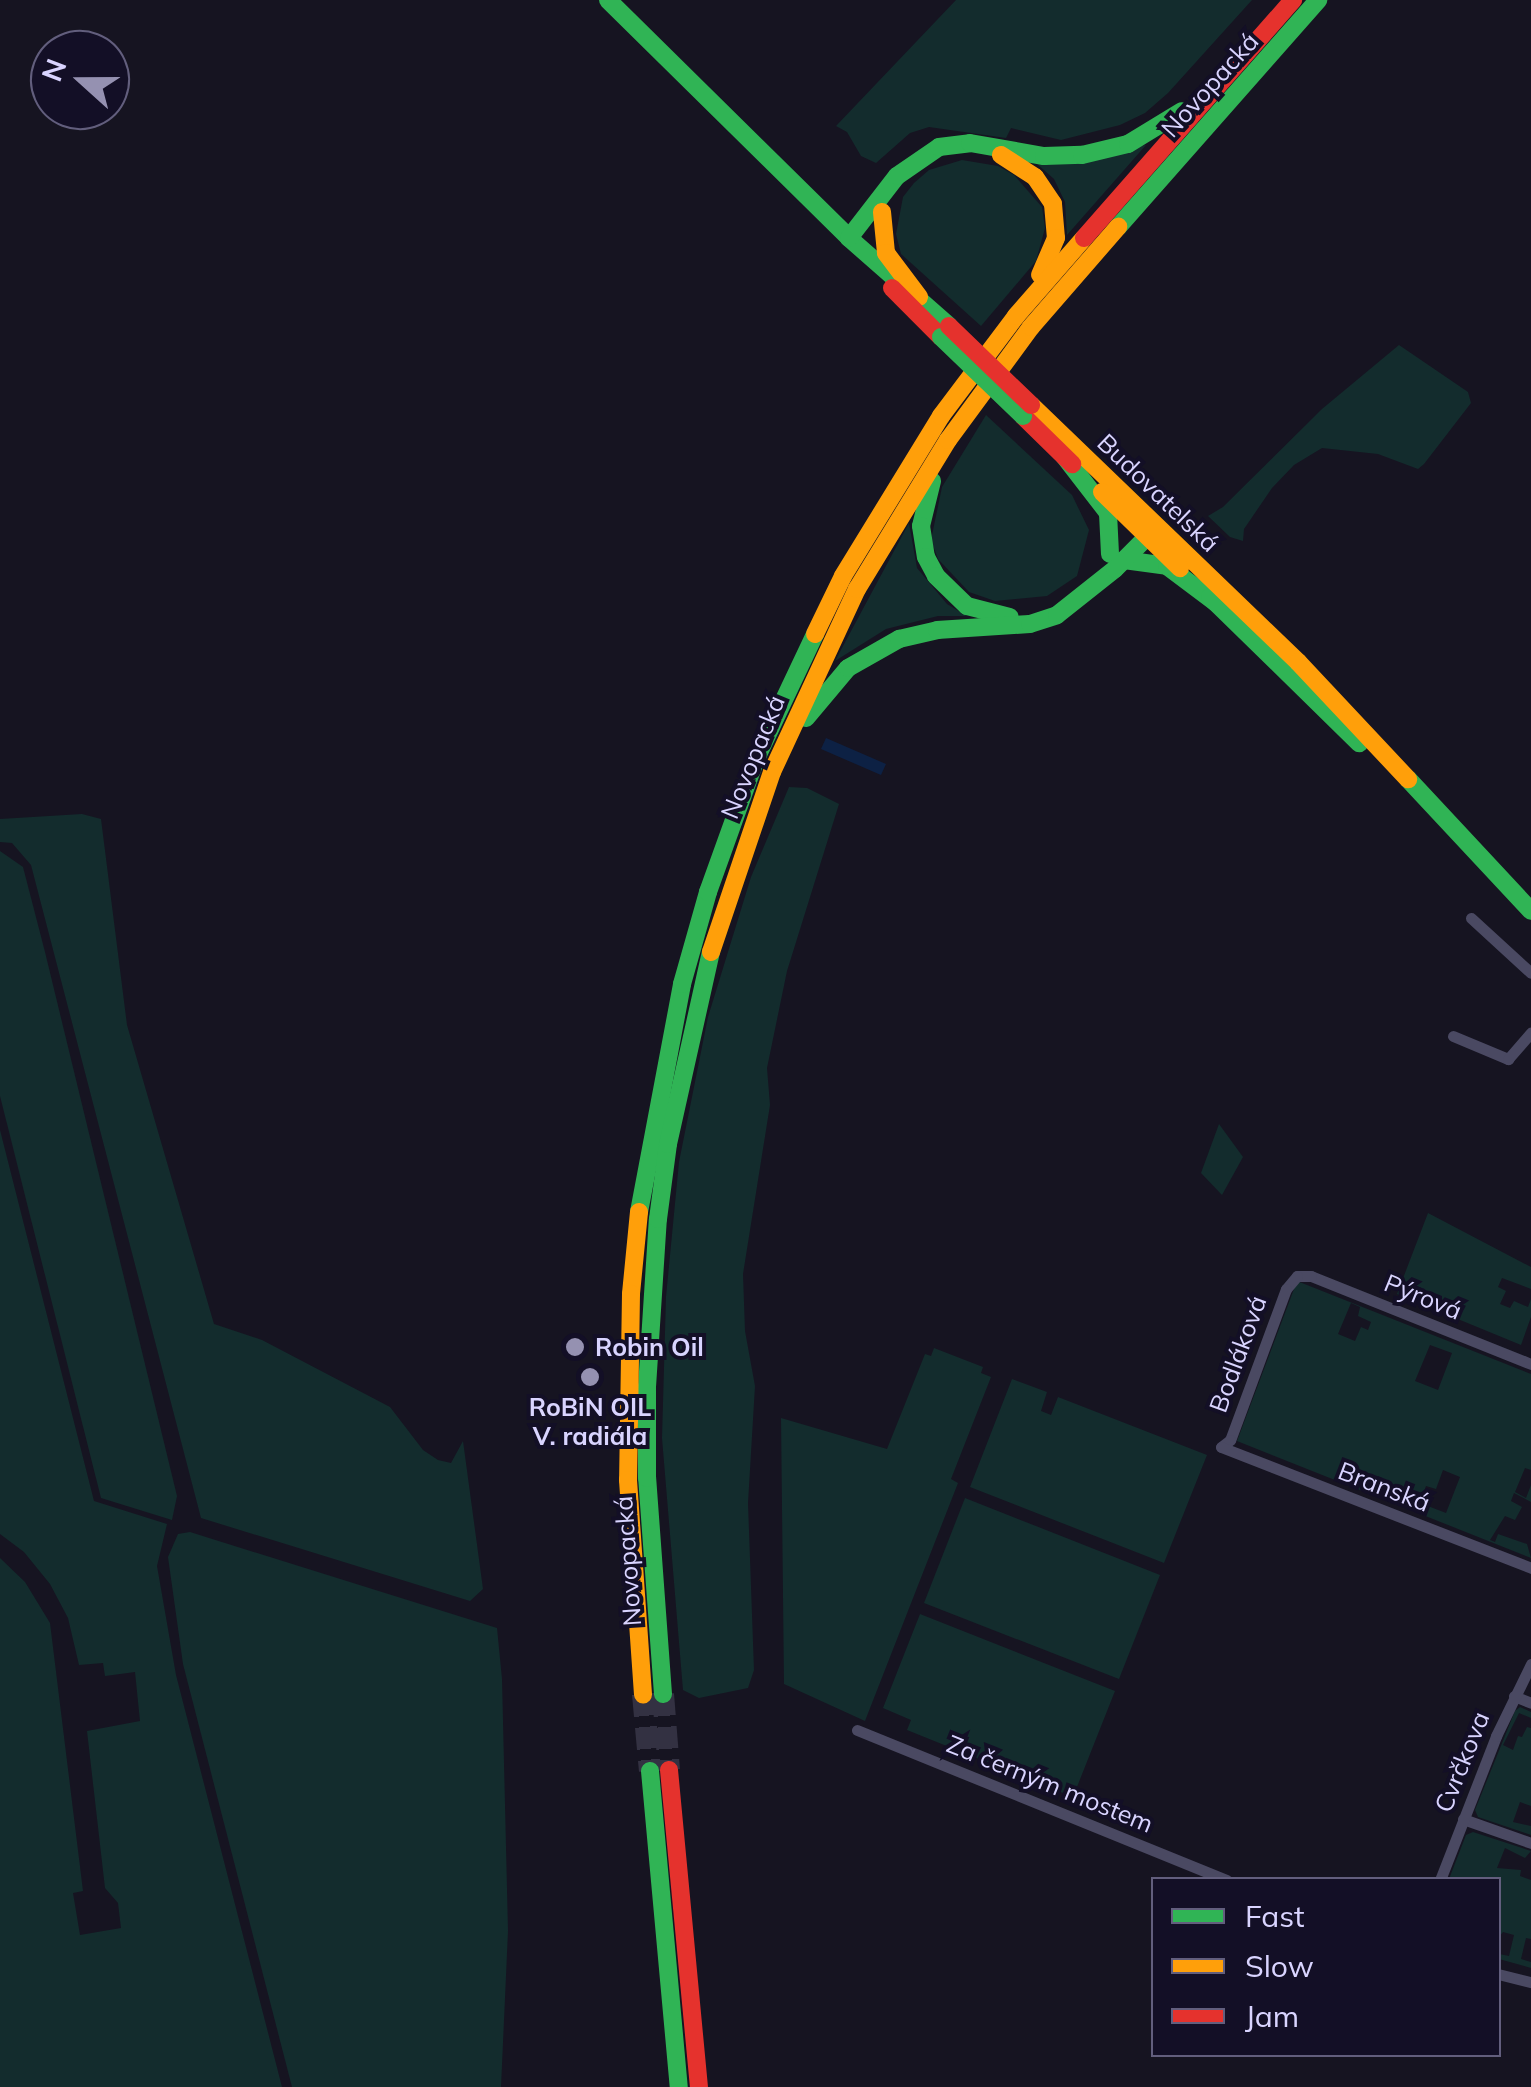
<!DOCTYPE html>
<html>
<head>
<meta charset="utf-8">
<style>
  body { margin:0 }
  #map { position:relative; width:1531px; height:2087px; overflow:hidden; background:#161421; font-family:Mulish,sans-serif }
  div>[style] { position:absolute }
  .green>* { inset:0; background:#132c2d }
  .water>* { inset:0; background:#0d2144 }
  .highway-tunnel>* { height:22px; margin-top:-11px; transform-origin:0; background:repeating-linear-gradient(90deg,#333142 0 22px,transparent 0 33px) }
  .street>* { height:11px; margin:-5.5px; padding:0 5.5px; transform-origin:5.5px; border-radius:5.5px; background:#4a4962 }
  .fast>* { height:18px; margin:-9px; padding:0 9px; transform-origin:9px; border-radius:9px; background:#30b455 }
  .slow>* { height:18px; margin:-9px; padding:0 9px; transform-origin:9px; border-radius:9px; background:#ff9f0a }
  .jam>* { height:18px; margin:-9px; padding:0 9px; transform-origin:9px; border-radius:9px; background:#e5322d }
  .fast-bridge>* { height:18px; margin:-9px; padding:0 9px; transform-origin:9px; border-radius:9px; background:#30b455 }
  .jam-bridge>* { height:18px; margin:-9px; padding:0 9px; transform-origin:9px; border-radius:9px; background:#e5322d }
  .dots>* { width:28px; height:28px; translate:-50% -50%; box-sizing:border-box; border:5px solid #130f26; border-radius:50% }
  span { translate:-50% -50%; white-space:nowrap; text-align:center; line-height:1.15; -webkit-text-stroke:8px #130f26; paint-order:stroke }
  .street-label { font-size:25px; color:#d9d4ff }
  .poi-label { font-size:25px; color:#d9d4ff; font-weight:700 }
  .left { translate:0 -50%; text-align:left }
  .legend { position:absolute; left:1151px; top:1877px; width:350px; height:180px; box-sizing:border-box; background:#130f26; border:2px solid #625e7d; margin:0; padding:12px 18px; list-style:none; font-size:30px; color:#d9d4ff }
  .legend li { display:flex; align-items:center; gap:20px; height:50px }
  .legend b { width:50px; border:2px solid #625e7d }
  .north { position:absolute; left:30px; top:30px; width:100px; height:100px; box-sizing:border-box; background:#130f26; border:2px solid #625e7d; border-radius:50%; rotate:291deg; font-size:28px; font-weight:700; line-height:40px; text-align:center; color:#d9d4ff }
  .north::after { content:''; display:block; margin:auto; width:35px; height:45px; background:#9591b1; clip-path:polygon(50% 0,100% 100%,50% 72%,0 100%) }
</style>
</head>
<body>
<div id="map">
  <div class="green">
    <div style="clip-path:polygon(956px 0,1252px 0,1168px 93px,1145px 113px,1120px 125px,1061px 140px,1011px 128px,1006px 138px,929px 127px,910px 133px,876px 163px,861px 156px,847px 132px,836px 126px)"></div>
    <div style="clip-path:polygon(1146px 145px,1067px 235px,1065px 202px,1054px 179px,1036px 163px)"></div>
    <div style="clip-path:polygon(962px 160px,998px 166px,1014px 175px,1042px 207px,1045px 228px,1036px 261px,981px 326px,901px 254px,896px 234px,903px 197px,914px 183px,929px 170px)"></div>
    <div style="clip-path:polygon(1399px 345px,1468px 392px,1471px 403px,1424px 464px,1418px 469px,1378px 454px,1322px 448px,1294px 465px,1272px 488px,1244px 529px,1243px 541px,1230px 537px,1208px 516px,1223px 507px,1322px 409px)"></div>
    <div style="clip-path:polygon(986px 415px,1072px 495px,1089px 530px,1077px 576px,1047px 596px,995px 601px,969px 592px,938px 559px,931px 540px,942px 487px)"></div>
    <div style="clip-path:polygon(909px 523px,917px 568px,947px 604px,967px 616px,938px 616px,886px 629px,835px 661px)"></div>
    <div style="clip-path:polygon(789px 787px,807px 788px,839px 804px,787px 971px,767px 1068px,770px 1105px,743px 1274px,745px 1331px,755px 1386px,748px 1503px,754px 1670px,748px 1688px,699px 1698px,683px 1690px,662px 1438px,666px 1297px,679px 1162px,708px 1017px,751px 877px)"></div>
    <div style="clip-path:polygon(82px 814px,101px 819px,127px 1025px,214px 1324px,262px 1340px,390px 1407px,423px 1450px,438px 1460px,451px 1463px,463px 1441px,483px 1589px,470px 1601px,201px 1518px,31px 865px,12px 843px,0 842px,0 819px)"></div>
    <div style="clip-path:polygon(0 851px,23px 867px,45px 952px,177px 1496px,172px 1520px,101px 1498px,0 1096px)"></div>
    <div style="clip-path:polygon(1219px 1124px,1243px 1157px,1222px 1195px,1201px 1173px)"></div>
    <div style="clip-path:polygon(0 1130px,94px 1501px,167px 1524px,157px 1566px,176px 1675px,282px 2087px,0 2087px,0 1558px,25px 1582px,50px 1623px,83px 1891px,73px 1893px,80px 1935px,121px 1928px,118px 1903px,105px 1888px,87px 1731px,140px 1721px,135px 1672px,105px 1676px,103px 1663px,79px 1665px,68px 1618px,50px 1584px,24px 1552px,0 1534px)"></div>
    <div style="clip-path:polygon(1428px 1213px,1531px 1267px,1531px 1289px,1502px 1278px,1498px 1287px,1506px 1291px,1500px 1304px,1510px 1308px,1514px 1301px,1528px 1307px,1531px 1299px,1531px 1317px,1521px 1345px,1397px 1294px)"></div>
    <div style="clip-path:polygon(evenodd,1297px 1281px,1531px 1374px,1531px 1470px,1525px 1468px,1515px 1492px,1526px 1498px,1531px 1485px,1531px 1502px,1514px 1493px,1511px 1501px,1522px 1507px,1515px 1520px,1505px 1516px,1490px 1540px,1495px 1542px,1498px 1534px,1527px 1544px,1531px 1558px,1237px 1441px,1297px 1281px,1351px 1303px,1360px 1307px,1358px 1316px,1371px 1322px,1368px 1330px,1361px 1327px,1355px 1341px,1338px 1334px,1351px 1303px,1297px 1281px,1430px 1345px,1452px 1353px,1438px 1390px,1415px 1381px,1430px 1345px,1297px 1281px,1443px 1470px,1460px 1477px,1446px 1513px,1420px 1503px,1426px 1486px,1436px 1489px,1443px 1470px)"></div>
    <div style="clip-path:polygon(934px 1348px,983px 1367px,981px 1373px,991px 1377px,951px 1479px,958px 1483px,865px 1721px,784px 1684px,781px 1418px,887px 1449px,925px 1354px,931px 1356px)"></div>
    <div style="clip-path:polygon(1012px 1379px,1047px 1392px,1041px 1411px,1051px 1415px,1058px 1397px,1207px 1455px,1164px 1563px,970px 1487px)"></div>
    <div style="clip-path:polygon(965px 1498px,1160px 1575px,1119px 1679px,924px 1603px)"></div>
    <div style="clip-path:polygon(190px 1532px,497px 1628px,502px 1679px,508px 1931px,501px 2087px,292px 2087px,183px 1664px,168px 1557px,178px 1534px)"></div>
    <div style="clip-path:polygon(920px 1614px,1115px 1691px,1073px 1797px,907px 1730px,911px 1720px,883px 1708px)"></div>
    <div style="clip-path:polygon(1520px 1707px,1531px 1712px,1531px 1718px,1519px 1713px,1503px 1745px,1513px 1750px,1518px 1736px,1522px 1737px,1527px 1727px,1531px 1728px,1531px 1806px,1520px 1802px,1513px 1822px,1531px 1826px,1531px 1835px,1478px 1817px,1475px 1810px,1515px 1711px)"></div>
    <div style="clip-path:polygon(1473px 1832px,1531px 1851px,1525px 1858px,1505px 1848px,1497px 1868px,1521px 1870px,1520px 1876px,1531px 1880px,1531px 1939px,1526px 1938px,1521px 1959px,1531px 1962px,1531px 1968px,1499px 1959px,1499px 1954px,1509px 1956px,1514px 1935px,1503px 1932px,1499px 1937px,1498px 1880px,1449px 1879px,1466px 1835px)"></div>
  </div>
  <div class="water">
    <div style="clip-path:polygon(826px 738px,886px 764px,881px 775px,821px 749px)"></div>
  </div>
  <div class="highway-tunnel">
    <div style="left:643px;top:1694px;width:77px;rotate:84.8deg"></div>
    <div style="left:663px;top:1694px;width:76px;rotate:85.5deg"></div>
  </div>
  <div class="street">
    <div style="left:1471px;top:918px;width:81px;rotate:42.5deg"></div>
    <div style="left:1453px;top:1036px;width:60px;rotate:22.7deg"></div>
    <div style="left:1508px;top:1059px;width:35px;rotate:-49deg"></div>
    <div style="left:1531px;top:1364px;width:237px;rotate:-158.2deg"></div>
    <div style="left:1311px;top:1276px;width:14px;rotate:180deg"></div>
    <div style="left:1297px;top:1276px;width:17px;rotate:130deg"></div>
    <div style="left:1286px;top:1289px;width:161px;rotate:110.3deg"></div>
    <div style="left:1230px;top:1440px;width:11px;rotate:142deg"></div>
    <div style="left:1221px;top:1447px;width:333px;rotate:21.3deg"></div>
    <div style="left:1514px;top:1696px;width:18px;rotate:22deg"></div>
    <div style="left:857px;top:1730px;width:399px;rotate:22.1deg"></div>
    <div style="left:1463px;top:1819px;width:72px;rotate:19.4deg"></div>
    <div style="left:1440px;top:1880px;width:155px;rotate:-68.7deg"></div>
    <div style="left:1496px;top:1736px;width:80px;rotate:-64.1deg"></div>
    <div style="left:1498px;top:1974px;width:34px;rotate:14deg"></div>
  </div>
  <div class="fast">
    <div style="left:608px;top:0;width:339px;rotate:44.6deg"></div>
    <div style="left:849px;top:238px;width:133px;rotate:41.3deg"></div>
    <div style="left:1118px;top:227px;width:303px;rotate:-48.6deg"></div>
    <div style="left:849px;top:238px;width:78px;rotate:-52.3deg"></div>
    <div style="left:897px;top:176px;width:51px;rotate:-34.6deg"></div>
    <div style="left:939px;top:147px;width:31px;rotate:-7deg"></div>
    <div style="left:970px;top:143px;width:75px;rotate:10deg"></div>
    <div style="left:1044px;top:156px;width:38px;rotate:-2deg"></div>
    <div style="left:1082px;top:155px;width:47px;rotate:-13.4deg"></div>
    <div style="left:1128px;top:144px;width:63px;rotate:-31.4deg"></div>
    <div style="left:1064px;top:456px;width:72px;rotate:52.3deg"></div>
    <div style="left:1108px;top:513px;width:41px;rotate:87.2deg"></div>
    <div style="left:932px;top:481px;width:46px;rotate:103.7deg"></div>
    <div style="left:921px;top:526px;width:31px;rotate:81deg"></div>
    <div style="left:926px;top:557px;width:21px;rotate:62deg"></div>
    <div style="left:936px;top:576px;width:43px;rotate:44.1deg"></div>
    <div style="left:967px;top:606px;width:44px;rotate:14.3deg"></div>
    <div style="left:1124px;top:560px;width:43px;rotate:7.9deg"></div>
    <div style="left:1167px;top:566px;width:65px;rotate:36.9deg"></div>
    <div style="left:1210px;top:597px;width:209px;rotate:44.4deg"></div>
    <div style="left:806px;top:718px;width:65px;rotate:-50deg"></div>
    <div style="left:848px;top:668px;width:59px;rotate:-29.6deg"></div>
    <div style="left:899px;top:639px;width:39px;rotate:-13deg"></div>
    <div style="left:937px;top:630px;width:93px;rotate:-3.7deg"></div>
    <div style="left:1030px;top:624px;width:28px;rotate:-18deg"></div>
    <div style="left:1057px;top:615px;width:74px;rotate:-38.4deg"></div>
    <div style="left:1115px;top:569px;width:58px;rotate:-45deg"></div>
    <div style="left:1408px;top:779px;width:180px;rotate:47deg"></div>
    <div style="left:639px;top:1212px;width:232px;rotate:-79.3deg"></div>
    <div style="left:682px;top:984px;width:96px;rotate:-74.2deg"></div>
    <div style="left:708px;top:892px;width:141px;rotate:-70.2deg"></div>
    <div style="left:756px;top:759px;width:138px;rotate:-64.7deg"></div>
    <div style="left:663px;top:1694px;width:217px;rotate:-94.2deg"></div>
    <div style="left:647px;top:1478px;width:91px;rotate:-90deg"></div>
    <div style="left:647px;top:1387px;width:168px;rotate:-86.3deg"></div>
    <div style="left:658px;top:1219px;width:76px;rotate:-82.4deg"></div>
    <div style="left:668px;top:1144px;width:197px;rotate:-77.4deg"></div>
    <div style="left:650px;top:1771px;width:317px;rotate:84.8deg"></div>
  </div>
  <div class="slow">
    <div style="left:1001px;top:155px;width:40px;rotate:32.9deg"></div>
    <div style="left:1035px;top:177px;width:32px;rotate:56deg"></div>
    <div style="left:1053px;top:204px;width:34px;rotate:85deg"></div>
    <div style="left:1056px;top:238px;width:40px;rotate:113.4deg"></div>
    <div style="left:882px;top:212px;width:41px;rotate:84.4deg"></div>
    <div style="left:886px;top:253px;width:55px;rotate:53.1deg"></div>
    <div style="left:1031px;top:405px;width:371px;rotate:43.9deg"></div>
    <div style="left:1298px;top:662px;width:161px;rotate:46.8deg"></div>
    <div style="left:1102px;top:492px;width:109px;rotate:44.3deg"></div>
    <div style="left:815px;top:634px;width:64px;rotate:-64.2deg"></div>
    <div style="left:843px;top:576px;width:188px;rotate:-58.5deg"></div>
    <div style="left:941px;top:416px;width:125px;rotate:-53.1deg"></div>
    <div style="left:1016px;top:316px;width:103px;rotate:-48.9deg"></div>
    <div style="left:711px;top:952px;width:190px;rotate:-71.3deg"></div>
    <div style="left:772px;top:772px;width:202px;rotate:-65.1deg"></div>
    <div style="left:857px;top:589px;width:175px;rotate:-58.6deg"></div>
    <div style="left:948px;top:440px;width:140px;rotate:-53.7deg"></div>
    <div style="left:1031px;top:327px;width:133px;rotate:-49deg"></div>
    <div style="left:639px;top:1212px;width:82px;rotate:95.6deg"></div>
    <div style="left:631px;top:1294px;width:186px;rotate:90.9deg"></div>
    <div style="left:628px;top:1480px;width:215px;rotate:86deg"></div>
  </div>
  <div class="jam">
    <div style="left:1084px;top:238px;width:317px;rotate:-48.7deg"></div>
    <div style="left:892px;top:288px;width:69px;rotate:45deg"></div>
    <div style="left:1023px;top:416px;width:69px;rotate:44.4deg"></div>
    <div style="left:669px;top:1770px;width:318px;rotate:84.6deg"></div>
  </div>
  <div class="fast-bridge">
    <div style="left:941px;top:337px;width:114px;rotate:43.9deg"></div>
  </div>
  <div class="jam-bridge">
    <div style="left:949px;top:326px;width:114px;rotate:43.9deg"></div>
  </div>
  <div class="dots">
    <div style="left:575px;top:1347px;background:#9591b1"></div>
    <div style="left:590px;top:1377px;background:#9591b1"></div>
  </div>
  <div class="street-label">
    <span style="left:1210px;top:85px;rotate:-48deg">Novopacká</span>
    <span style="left:1158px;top:493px;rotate:44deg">Budovatelská</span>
    <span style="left:753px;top:757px;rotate:-68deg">Novopacká</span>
    <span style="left:1423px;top:1297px;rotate:22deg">Pýrová</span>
    <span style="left:1238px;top:1354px;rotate:-70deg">Bodláková</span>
    <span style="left:1384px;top:1487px;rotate:21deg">Branská</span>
    <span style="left:628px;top:1561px;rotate:-94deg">Novopacká</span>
    <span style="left:1462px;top:1762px;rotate:-68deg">Cvrčkova</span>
    <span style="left:1050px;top:1784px;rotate:22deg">Za černým mostem</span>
  </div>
  <div class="poi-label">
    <span class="left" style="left:595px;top:1347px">Robin Oil</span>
    <span style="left:590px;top:1422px">RoBiN OIL<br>V. radiála</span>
  </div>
  <ul class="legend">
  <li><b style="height:12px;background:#30b455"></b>Fast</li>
  <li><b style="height:12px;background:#ff9f0a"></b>Slow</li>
  <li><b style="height:12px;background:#e5322d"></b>Jam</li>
  </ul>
  <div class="north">N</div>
</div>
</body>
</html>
